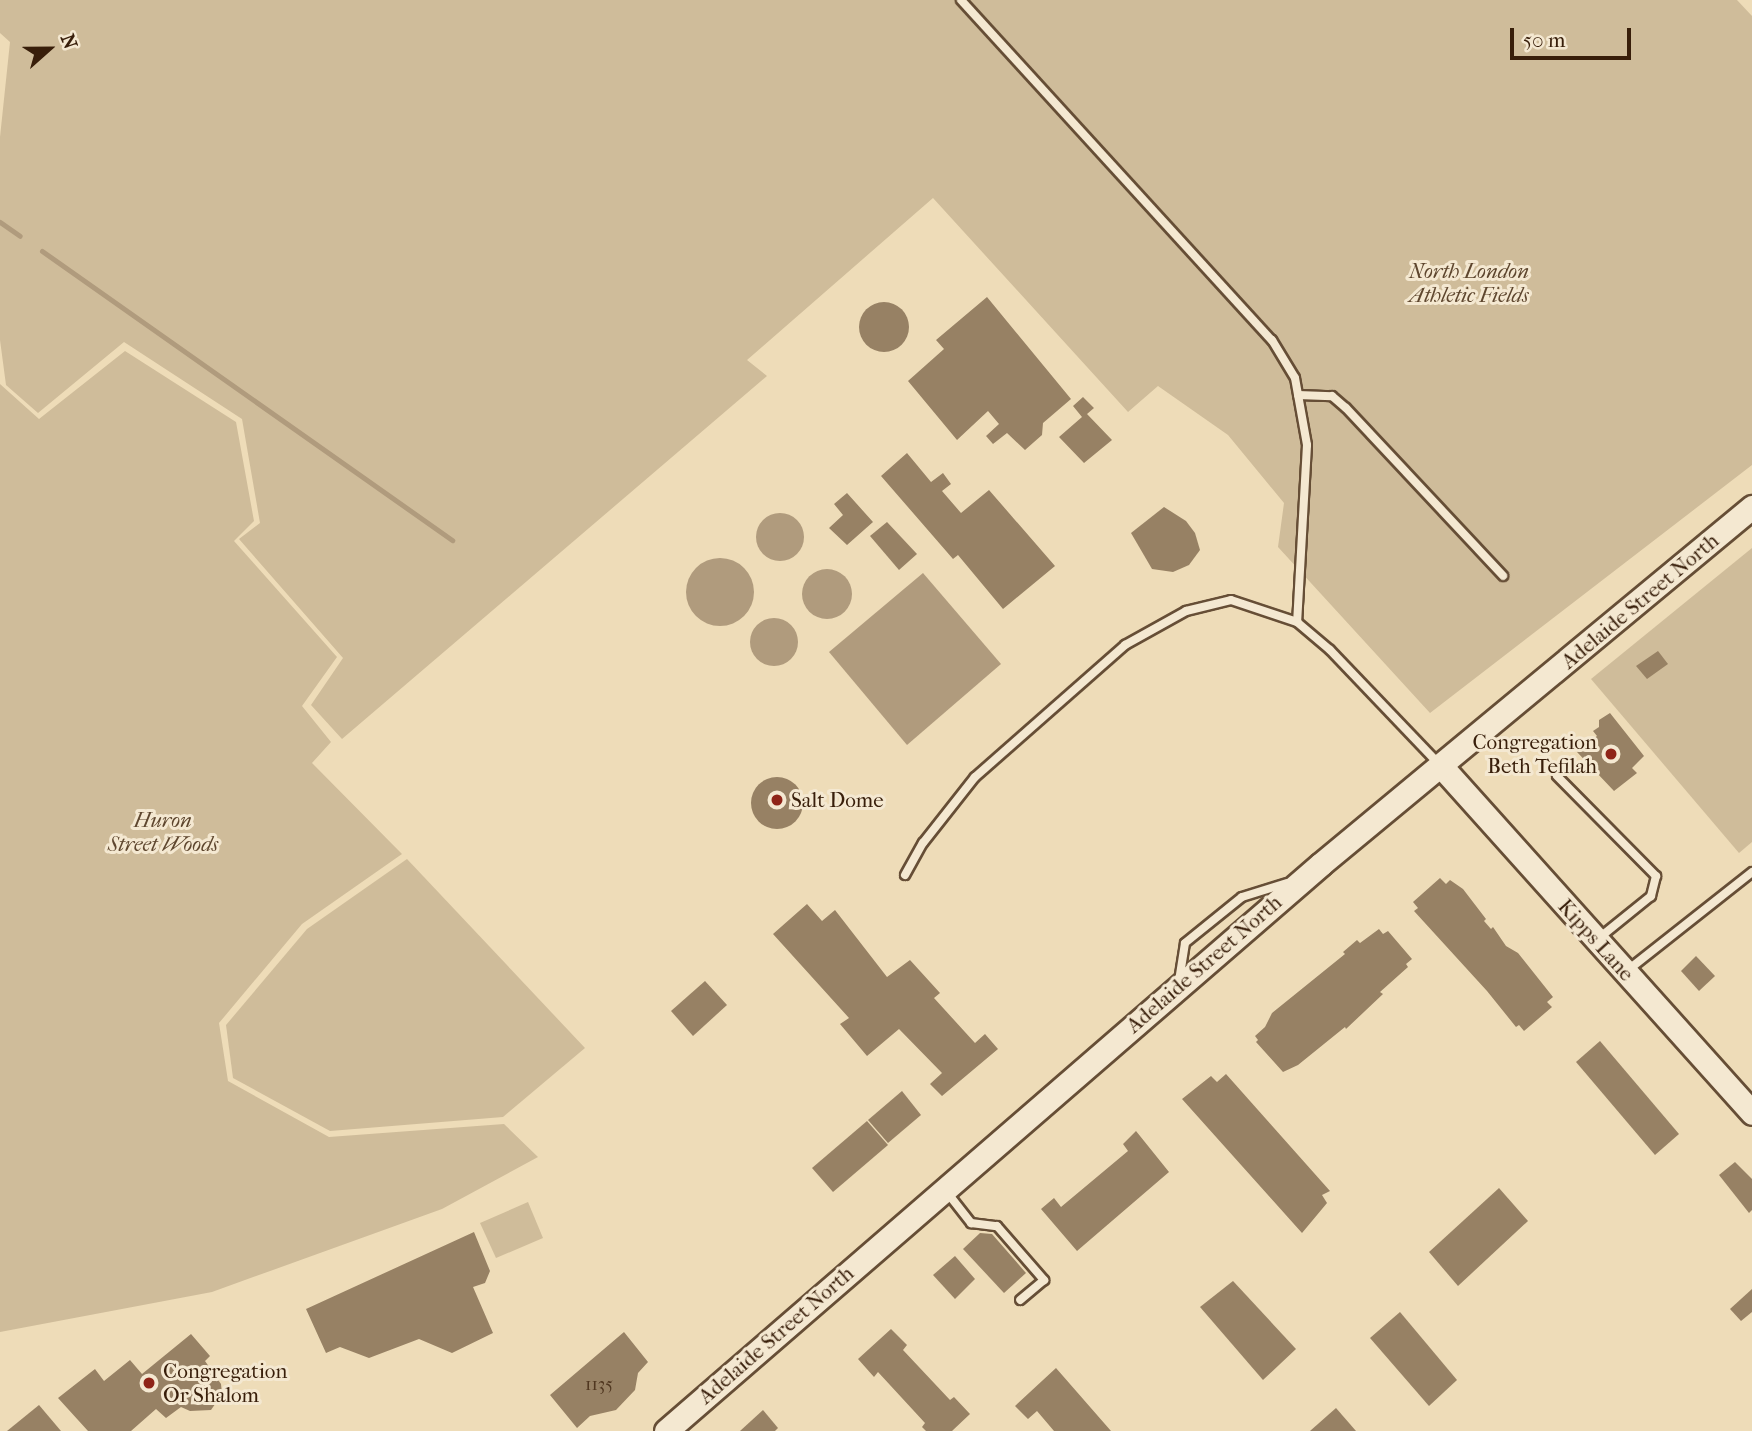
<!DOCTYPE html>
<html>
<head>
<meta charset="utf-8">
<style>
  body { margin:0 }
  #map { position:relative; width:1752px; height:1431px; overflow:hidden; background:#eedcb8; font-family:"IM FELL French Canon",serif }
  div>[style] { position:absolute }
  .green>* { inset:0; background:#cfbc9a }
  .water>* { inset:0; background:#b09b7d }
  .round { border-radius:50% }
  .stream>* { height:5px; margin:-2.5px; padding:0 2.5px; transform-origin:2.5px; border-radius:2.5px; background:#b09b7d }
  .building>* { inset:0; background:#978164 }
  .roads { filter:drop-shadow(2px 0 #664e36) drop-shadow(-2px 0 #664e36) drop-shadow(0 2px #664e36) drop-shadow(0 -2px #664e36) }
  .lane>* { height:8px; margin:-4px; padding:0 4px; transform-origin:4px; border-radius:4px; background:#f4e8d1 }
  .secondary>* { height:23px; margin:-11.5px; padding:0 11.5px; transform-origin:11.5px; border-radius:11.5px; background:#f4e8d1 }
  .dots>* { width:19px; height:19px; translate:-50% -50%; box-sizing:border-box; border:4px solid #f4e8d1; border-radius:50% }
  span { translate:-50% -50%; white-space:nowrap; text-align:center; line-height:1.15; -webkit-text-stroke:6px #f4e8d1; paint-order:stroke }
  .number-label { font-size:18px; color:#503720 }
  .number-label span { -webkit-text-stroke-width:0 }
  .park-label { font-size:21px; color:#5e462e; font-style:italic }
  .street-label { font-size:21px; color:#381e0a }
  .poi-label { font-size:21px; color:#381e0a }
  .right { translate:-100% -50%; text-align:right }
  .left { translate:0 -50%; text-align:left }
  .north { position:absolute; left:14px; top:14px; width:70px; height:70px; -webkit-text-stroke:5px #f4e8d1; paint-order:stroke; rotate:69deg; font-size:19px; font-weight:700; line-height:28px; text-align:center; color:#381e0a }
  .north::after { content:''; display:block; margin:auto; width:24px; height:32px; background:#381e0a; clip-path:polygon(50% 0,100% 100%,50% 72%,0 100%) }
  .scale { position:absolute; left:1510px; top:28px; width:121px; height:32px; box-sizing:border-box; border:4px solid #381e0a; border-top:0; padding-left:9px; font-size:21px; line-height:24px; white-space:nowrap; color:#381e0a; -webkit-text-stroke:5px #f4e8d1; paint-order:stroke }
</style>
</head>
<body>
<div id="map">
  <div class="green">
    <div style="clip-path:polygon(0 0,1737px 0,1752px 16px,1752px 465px,1430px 713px,1278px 547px,1284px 503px,1228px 435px,1158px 386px,1128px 412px,933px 198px,747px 360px,767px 376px,342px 739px,311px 705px,343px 658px,239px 539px,260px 523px,242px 419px,124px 342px,38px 413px,6px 385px,0 340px,0 137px,10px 42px,0 33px)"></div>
    <div style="clip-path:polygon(125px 351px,236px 422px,254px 521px,234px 541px,337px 657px,302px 706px,331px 742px,312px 763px,402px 854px,302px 924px,219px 1023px,228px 1081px,329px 1137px,504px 1124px,538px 1157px,442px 1209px,212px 1292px,0 1332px,0 384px,39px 419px)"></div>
    <div style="clip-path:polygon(1752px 548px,1752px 842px,1739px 853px,1591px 679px)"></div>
    <div style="clip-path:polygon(407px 859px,585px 1048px,503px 1117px,330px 1131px,233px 1078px,226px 1025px,307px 929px)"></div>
    <div style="clip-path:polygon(528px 1202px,543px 1238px,496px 1258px,480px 1223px)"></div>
  </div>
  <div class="water">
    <div class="round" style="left:756px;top:513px;width:48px;height:48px"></div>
    <div class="round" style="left:686px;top:558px;width:68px;height:68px"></div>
    <div class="round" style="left:802px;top:569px;width:50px;height:50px"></div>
    <div style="clip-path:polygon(923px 573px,1001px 664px,907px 745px,829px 652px)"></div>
    <div class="round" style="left:750px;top:618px;width:48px;height:48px"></div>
  </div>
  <div class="stream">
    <div style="left:0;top:222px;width:24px;rotate:35deg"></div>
    <div style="left:42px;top:251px;width:502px;rotate:35.18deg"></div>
  </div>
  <div class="building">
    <div style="clip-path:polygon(987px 297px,1071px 399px,1043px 423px,1042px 435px,1025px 450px,1007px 433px,993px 444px,986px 436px,999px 424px,988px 411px,957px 440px,908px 381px,944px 349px,936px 340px)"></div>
    <div class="round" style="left:859px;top:302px;width:50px;height:50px"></div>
    <div style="clip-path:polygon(1083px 397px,1094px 408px,1087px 414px,1112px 440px,1084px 463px,1059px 437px,1082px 417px,1073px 406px)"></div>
    <div style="clip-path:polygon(907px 453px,931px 482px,943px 473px,951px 484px,942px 491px,961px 513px,989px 490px,1055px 566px,1003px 609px,958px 555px,953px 559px,881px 476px)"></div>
    <div style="clip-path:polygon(847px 493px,873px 522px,847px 545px,829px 528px,843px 515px,834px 504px)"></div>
    <div style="clip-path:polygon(1164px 507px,1186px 521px,1195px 533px,1200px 550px,1189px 565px,1173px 572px,1152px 569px,1131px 533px)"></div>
    <div style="clip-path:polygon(887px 522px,917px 554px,899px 570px,870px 536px)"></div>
    <div style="clip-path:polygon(1658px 651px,1668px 664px,1647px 679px,1636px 666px)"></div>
    <div style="clip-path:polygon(1610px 713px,1644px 756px,1632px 768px,1637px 773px,1614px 791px,1577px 752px,1597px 736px,1593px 731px,1599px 727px,1599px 720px)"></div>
    <div class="round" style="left:751px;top:777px;width:52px;height:52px"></div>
    <div style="clip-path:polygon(1440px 878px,1446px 884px,1450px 880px,1463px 889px,1486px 919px,1484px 921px,1491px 929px,1493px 927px,1506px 946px,1518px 953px,1553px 997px,1547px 1002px,1552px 1007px,1524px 1031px,1519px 1025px,1516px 1027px,1487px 991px,1414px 911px,1418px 908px,1413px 902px)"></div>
    <div style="clip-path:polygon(807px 904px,822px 921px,835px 910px,887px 977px,910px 960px,940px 993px,934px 998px,975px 1043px,985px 1034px,998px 1049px,942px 1096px,930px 1084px,942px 1073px,899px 1029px,867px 1056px,840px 1024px,849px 1018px,773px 934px)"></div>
    <div style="clip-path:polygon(1379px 929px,1383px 934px,1388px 931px,1412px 959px,1406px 964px,1408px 967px,1380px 992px,1383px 994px,1346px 1029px,1345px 1027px,1298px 1065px,1283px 1072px,1256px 1042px,1258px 1040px,1255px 1036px,1265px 1027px,1272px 1013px,1345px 954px,1343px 952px,1357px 940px,1360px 943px)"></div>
    <div style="clip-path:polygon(1696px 956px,1715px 976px,1699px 991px,1681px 971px)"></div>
    <div style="clip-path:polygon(705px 981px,727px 1005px,693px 1036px,671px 1011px)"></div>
    <div style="clip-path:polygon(1600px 1041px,1679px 1134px,1655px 1155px,1576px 1062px)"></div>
    <div style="clip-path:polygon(1226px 1074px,1330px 1191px,1322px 1195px,1327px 1203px,1302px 1233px,1182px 1099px,1211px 1076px,1217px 1082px)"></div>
    <div style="clip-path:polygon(902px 1091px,921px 1115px,888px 1143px,868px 1120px)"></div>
    <div style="clip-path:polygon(867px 1121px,888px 1145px,833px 1192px,812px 1168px)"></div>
    <div style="clip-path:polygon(1136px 1131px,1169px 1172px,1077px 1251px,1041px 1209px,1054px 1198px,1061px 1207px,1128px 1151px,1123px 1144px)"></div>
    <div style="clip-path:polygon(1735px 1162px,1752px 1179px,1752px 1210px,1749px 1213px,1719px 1175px)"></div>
    <div style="clip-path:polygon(1499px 1188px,1528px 1221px,1458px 1286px,1429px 1252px)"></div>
    <div style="clip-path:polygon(474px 1232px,490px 1271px,485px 1283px,473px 1287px,493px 1333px,452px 1353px,419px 1339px,369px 1358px,340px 1347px,326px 1353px,306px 1309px)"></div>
    <div style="clip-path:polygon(980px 1233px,992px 1234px,1026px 1273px,1004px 1293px,963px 1249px)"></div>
    <div style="clip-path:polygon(955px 1256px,975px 1279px,955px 1299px,933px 1275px)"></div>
    <div style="clip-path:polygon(1233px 1281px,1296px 1349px,1263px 1380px,1200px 1307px)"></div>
    <div style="clip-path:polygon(1752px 1289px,1752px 1312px,1741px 1321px,1730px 1309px)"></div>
    <div style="clip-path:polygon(1400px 1312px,1457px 1380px,1429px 1406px,1370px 1338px)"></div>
    <div style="clip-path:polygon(891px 1329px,907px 1345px,903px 1350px,950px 1400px,954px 1397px,970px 1414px,952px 1431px,926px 1431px,922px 1427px,925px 1423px,878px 1372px,874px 1377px,858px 1359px)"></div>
    <div style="clip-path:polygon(624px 1332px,648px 1362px,638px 1373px,635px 1390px,616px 1410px,590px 1416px,577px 1428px,550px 1395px)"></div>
    <div style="clip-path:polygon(191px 1334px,210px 1356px,205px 1361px,221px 1384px,222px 1394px,211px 1410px,190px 1411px,181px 1407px,166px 1418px,156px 1409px,131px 1431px,88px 1431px,58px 1398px,95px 1369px,104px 1381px,130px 1360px,142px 1374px)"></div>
    <div style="clip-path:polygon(1056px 1368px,1111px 1431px,1054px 1431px,1037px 1411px,1028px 1419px,1015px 1406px)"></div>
    <div style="clip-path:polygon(39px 1405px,61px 1431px,7px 1431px)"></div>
    <div style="clip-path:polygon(1336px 1408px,1356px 1431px,1310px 1431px)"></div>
    <div style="clip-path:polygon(763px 1410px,778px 1428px,775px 1431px,740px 1431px)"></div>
  </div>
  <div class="roads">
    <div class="lane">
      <div style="left:961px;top:0;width:461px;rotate:47.6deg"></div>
      <div style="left:1272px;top:340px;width:44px;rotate:58.8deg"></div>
      <div style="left:1295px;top:378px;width:68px;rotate:79.8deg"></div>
      <div style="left:1307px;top:445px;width:177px;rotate:93.2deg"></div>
      <div style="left:1298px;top:395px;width:34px;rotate:2deg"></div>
      <div style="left:1332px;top:396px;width:18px;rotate:41deg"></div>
      <div style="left:1346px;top:408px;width:230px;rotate:46.9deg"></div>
      <div style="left:1557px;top:776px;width:141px;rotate:45.3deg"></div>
      <div style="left:1656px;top:876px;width:21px;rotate:104deg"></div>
      <div style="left:1651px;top:896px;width:67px;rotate:141.1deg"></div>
      <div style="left:905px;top:875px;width:37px;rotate:-61deg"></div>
      <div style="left:923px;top:843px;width:84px;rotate:-51.8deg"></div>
      <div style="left:975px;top:777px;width:200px;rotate:-41.3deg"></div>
      <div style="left:1125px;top:645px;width:70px;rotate:-29.1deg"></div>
      <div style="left:1186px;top:611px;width:46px;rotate:-13.7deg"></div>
      <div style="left:1231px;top:600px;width:70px;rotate:18.4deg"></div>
      <div style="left:1297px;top:622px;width:43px;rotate:40.3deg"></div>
      <div style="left:1330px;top:650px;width:158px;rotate:46.3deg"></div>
      <div style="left:1628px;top:970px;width:158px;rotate:-38.3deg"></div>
      <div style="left:1179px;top:981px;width:38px;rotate:-81deg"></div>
      <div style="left:1185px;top:943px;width:73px;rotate:-38.9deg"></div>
      <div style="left:1242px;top:897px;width:47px;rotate:-17.3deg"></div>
      <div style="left:946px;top:1191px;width:41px;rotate:52deg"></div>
      <div style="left:971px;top:1223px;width:26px;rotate:7deg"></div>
      <div style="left:997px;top:1226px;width:72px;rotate:49deg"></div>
      <div style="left:1044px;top:1280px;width:31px;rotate:140deg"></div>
    </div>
    <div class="secondary">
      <div style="left:1441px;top:766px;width:466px;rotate:48.1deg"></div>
      <div style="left:666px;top:1431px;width:866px;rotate:-40.88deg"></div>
      <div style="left:1321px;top:864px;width:560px;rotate:-39.64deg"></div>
    </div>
  </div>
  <div class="dots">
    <div style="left:1611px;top:754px;background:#8f2418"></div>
    <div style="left:777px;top:800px;background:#8f2418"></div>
    <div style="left:149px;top:1383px;background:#8f2418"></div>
  </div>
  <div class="number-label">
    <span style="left:599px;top:1385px">1135</span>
  </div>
  <div class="park-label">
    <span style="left:1469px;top:283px">North London<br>Athletic Fields</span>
    <span style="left:163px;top:832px">Huron<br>Street Woods</span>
  </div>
  <div class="street-label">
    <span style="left:1640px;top:601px;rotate:-40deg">Adelaide Street North</span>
    <span style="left:1596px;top:940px;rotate:48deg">Kipps Lane</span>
    <span style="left:1204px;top:964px;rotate:-41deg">Adelaide Street North</span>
    <span style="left:776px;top:1335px;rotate:-41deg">Adelaide Street North</span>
  </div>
  <div class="poi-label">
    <span class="right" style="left:1597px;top:754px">Congregation<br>Beth Tefilah</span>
    <span class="left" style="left:791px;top:800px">Salt Dome</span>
    <span class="left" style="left:163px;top:1383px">Congregation<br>Or Shalom</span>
  </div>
  <div class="north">N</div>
  <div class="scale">50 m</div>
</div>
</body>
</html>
